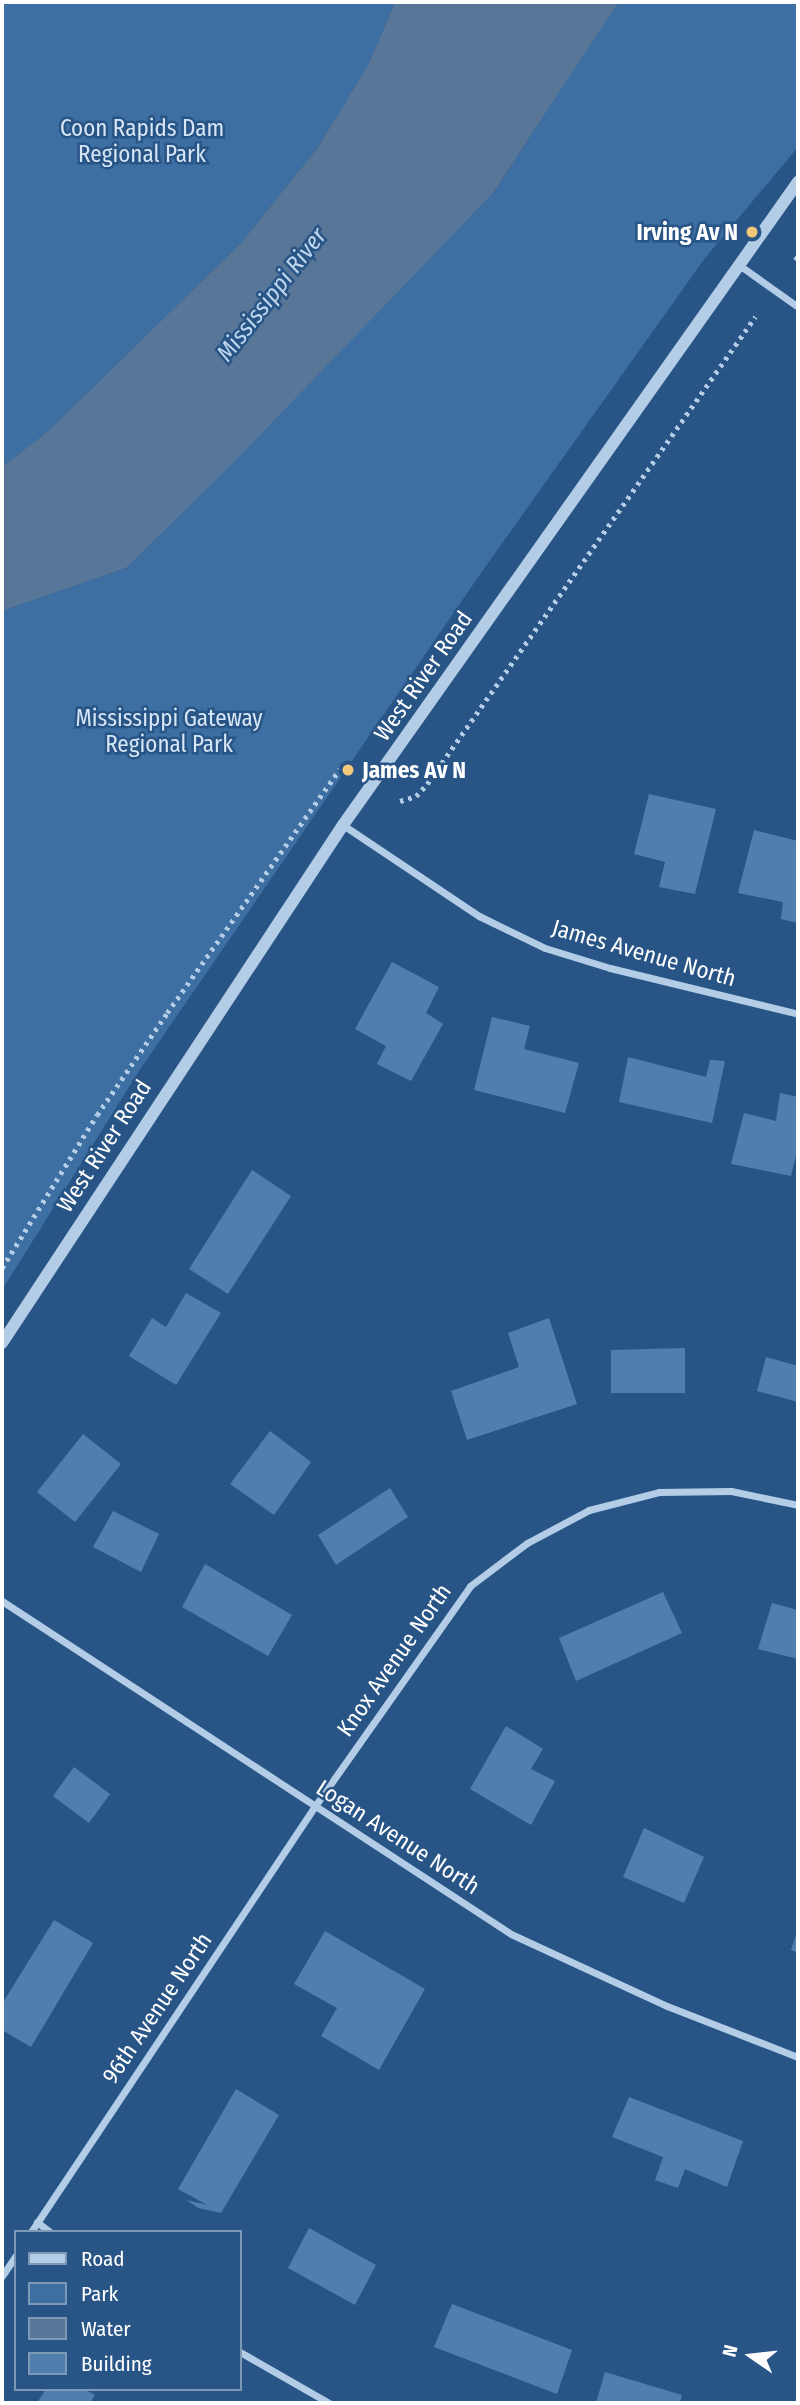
<!DOCTYPE html>
<html>
<head>
<meta charset="utf-8">
<style>
  body { margin:0 }
  #map { position:relative; width:800px; height:2405px; overflow:hidden; background:#285585; font-family:"Fira Sans Condensed",sans-serif }
  div>[style] { position:absolute }
  .green>* { inset:0; background:#3d6fa2 }
  .water>* { inset:0; background:#587698 }
  .building>* { inset:0; background:#517fad }
  .path>* { height:4.5px; margin-top:-2.25px; transform-origin:0; background:repeating-linear-gradient(90deg,#b3cde7 0 3.5px,transparent 0 8.5px) }
  .minor>* { height:7px; margin:-3.5px; padding:0 3.5px; transform-origin:3.5px; border-radius:3.5px; background:#b3cde7 }
  .tertiary>* { height:12px; margin:-6px; padding:0 6px; transform-origin:6px; border-radius:6px; background:#b3cde7 }
  .dots>* { width:19px; height:19px; translate:-50% -50%; box-sizing:border-box; border:4px solid #285585; border-radius:50% }
  span { translate:-50% -50%; white-space:nowrap; text-align:center; line-height:1.15; -webkit-text-stroke:5px #285585; paint-order:stroke }
  .park-label { font-size:23px; color:#d7e6f6 }
  .poi-label { font-size:23px; color:#fff; font-weight:700 }
  .right { translate:-100% -50%; text-align:right }
  .left { translate:0 -50%; text-align:left }
  .street-label { font-size:23px; color:#fff }
  .water-label { font-size:24px; color:#bfd7ef; font-style:italic }
  .frame { position:absolute; inset:0; border:4px solid #fff; pointer-events:none }
  .legend { position:absolute; left:14px; top:2230px; width:228px; height:161px; box-sizing:border-box; background:#285585; border:2px solid #7e99b6; margin:0; padding:9px 12px; list-style:none; font-size:21px; color:#fff }
  .legend li { display:flex; align-items:center; gap:14px; height:35px }
  .legend b { width:35px; border:2px solid #7e99b6 }
  .north { position:absolute; left:716px; top:2321px; width:70px; height:70px; -webkit-text-stroke:5px #285585; paint-order:stroke; rotate:284deg; font-size:19px; font-weight:700; line-height:28px; text-align:center; color:#fff }
  .north::after { content:''; display:block; margin:auto; width:24px; height:32px; background:#fff; clip-path:polygon(50% 0,100% 100%,50% 72%,0 100%) }
</style>
</head>
<body>
<div id="map">
  <div class="green">
    <div style="clip-path:polygon(2px 2px,395px 2px,368px 65px,318px 147px,241px 243px,48px 431px,2px 467px)"></div>
    <div style="clip-path:polygon(619px 2px,798px 2px,798px 147px,705px 258px,481px 573px,139px 1071px,2px 1290px,2px 611px,126px 568px,493px 193px)"></div>
  </div>
  <div class="water">
    <div style="clip-path:polygon(395px 2px,619px 2px,493px 193px,233px 463px,126px 568px,2px 611px,2px 467px,48px 431px,241px 243px,318px 147px,368px 65px)"></div>
  </div>
  <div class="building">
    <div style="clip-path:polygon(649px 794px,716px 809px,695px 894px,659px 887px,665px 862px,634px 854px)"></div>
    <div style="clip-path:polygon(754px 830px,798px 841px,798px 923px,781px 919px,783px 902px,738px 893px)"></div>
    <div style="clip-path:polygon(392px 962px,439px 987px,426px 1013px,443px 1024px,411px 1081px,377px 1064px,386px 1046px,355px 1029px)"></div>
    <div style="clip-path:polygon(492px 1017px,530px 1026px,524px 1049px,579px 1063px,565px 1113px,474px 1090px)"></div>
    <div style="clip-path:polygon(628px 1057px,706px 1077px,710px 1060px,725px 1061px,712px 1123px,619px 1102px)"></div>
    <div style="clip-path:polygon(780px 1093px,798px 1097px,798px 1147px,791px 1176px,731px 1164px,744px 1113px,776px 1121px)"></div>
    <div style="clip-path:polygon(252px 1170px,291px 1196px,228px 1294px,189px 1269px)"></div>
    <div style="clip-path:polygon(186px 1293px,221px 1313px,176px 1385px,129px 1356px,152px 1318px,166px 1327px)"></div>
    <div style="clip-path:polygon(549px 1318px,577px 1404px,467px 1440px,451px 1391px,519px 1367px,508px 1333px)"></div>
    <div style="clip-path:polygon(685px 1348px,685px 1393px,611px 1393px,611px 1350px)"></div>
    <div style="clip-path:polygon(766px 1357px,798px 1366px,798px 1402px,757px 1391px)"></div>
    <div style="clip-path:polygon(270px 1431px,311px 1462px,274px 1515px,230px 1484px)"></div>
    <div style="clip-path:polygon(83px 1434px,121px 1464px,75px 1522px,37px 1492px)"></div>
    <div style="clip-path:polygon(390px 1488px,408px 1517px,336px 1565px,318px 1535px)"></div>
    <div style="clip-path:polygon(113px 1511px,159px 1534px,141px 1572px,93px 1547px)"></div>
    <div style="clip-path:polygon(205px 1564px,292px 1615px,268px 1656px,182px 1607px)"></div>
    <div style="clip-path:polygon(663px 1592px,682px 1633px,576px 1681px,559px 1638px)"></div>
    <div style="clip-path:polygon(772px 1603px,798px 1610px,798px 1659px,758px 1649px)"></div>
    <div style="clip-path:polygon(506px 1726px,543px 1749px,531px 1769px,555px 1781px,531px 1825px,470px 1789px)"></div>
    <div style="clip-path:polygon(74px 1767px,110px 1794px,89px 1823px,53px 1796px)"></div>
    <div style="clip-path:polygon(644px 1828px,704px 1857px,684px 1903px,623px 1877px)"></div>
    <div style="clip-path:polygon(54px 1920px,93px 1943px,31px 2047px,2px 2030px,2px 2004px)"></div>
    <div style="clip-path:polygon(798px 1929px,798px 1953px,791px 1950px)"></div>
    <div style="clip-path:polygon(325px 1931px,425px 1989px,379px 2070px,321px 2036px,337px 2008px,294px 1984px)"></div>
    <div style="clip-path:polygon(236px 2089px,279px 2115px,221px 2213px,198px 2208px,187px 2200px,207px 2205px,178px 2189px)"></div>
    <div style="clip-path:polygon(629px 2097px,743px 2141px,727px 2187px,685px 2169px,678px 2188px,655px 2180px,663px 2157px,612px 2137px)"></div>
    <div style="clip-path:polygon(309px 2228px,376px 2265px,355px 2305px,288px 2268px)"></div>
    <div style="clip-path:polygon(452px 2304px,572px 2350px,557px 2394px,434px 2347px)"></div>
    <div style="clip-path:polygon(605px 2372px,682px 2395px,680px 2403px,596px 2403px)"></div>
    <div style="clip-path:polygon(46px 2389px,84px 2389px,95px 2395px,90px 2403px,37px 2403px)"></div>
  </div>
  <div class="path">
    <div style="left:795px;top:260px;width:5px;rotate:-53deg"></div>
    <div style="left:400px;top:801px;width:17px;rotate:-17deg"></div>
    <div style="left:416px;top:796px;width:16px;rotate:-47deg"></div>
    <div style="left:427px;top:784px;width:571px;rotate:-54.92deg"></div>
    <div style="left:2px;top:1268px;width:180px;rotate:-58.2deg"></div>
    <div style="left:97px;top:1115px;width:124px;rotate:-55.5deg"></div>
    <div style="left:167px;top:1013px;width:299px;rotate:-54.7deg"></div>
    <div style="left:340px;top:769px;width:12px;rotate:14deg"></div>
  </div>
  <div class="minor">
    <div style="left:739px;top:265px;width:72px;rotate:35.4deg"></div>
    <div style="left:343px;top:825px;width:164px;rotate:33.8deg"></div>
    <div style="left:479px;top:916px;width:73px;rotate:25.9deg"></div>
    <div style="left:545px;top:948px;width:68px;rotate:17.1deg"></div>
    <div style="left:610px;top:968px;width:194px;rotate:13.7deg"></div>
    <div style="left:2px;top:1601px;width:608px;rotate:33.19deg"></div>
    <div style="left:511px;top:1934px;width:172px;rotate:24.8deg"></div>
    <div style="left:667px;top:2006px;width:141px;rotate:21.3deg"></div>
    <div style="left:37px;top:2222px;width:16px;rotate:38deg"></div>
    <div style="left:31px;top:2232px;width:512px;rotate:-56.31deg"></div>
    <div style="left:315px;top:1806px;width:269px;rotate:-54.8deg"></div>
    <div style="left:470px;top:1586px;width:71px;rotate:-37deg"></div>
    <div style="left:527px;top:1543px;width:70px;rotate:-28deg"></div>
    <div style="left:589px;top:1510px;width:72px;rotate:-14.4deg"></div>
    <div style="left:659px;top:1492px;width:72px;rotate:-0.8deg"></div>
    <div style="left:731px;top:1491px;width:68px;rotate:11.8deg"></div>
    <div style="left:2px;top:2276px;width:25px;rotate:-56deg"></div>
    <div style="left:240px;top:2352px;width:103px;rotate:29.8deg"></div>
  </div>
  <div class="tertiary">
    <div style="left:2px;top:1343px;width:620px;rotate:-56.64deg"></div>
    <div style="left:343px;top:825px;width:788px;rotate:-54.72deg"></div>
  </div>
  <div class="dots">
    <div style="left:752px;top:232px;background:#efc87a"></div>
    <div style="left:348px;top:770px;background:#efc87a"></div>
  </div>
  <div class="park-label">
    <span style="left:142px;top:141px">Coon Rapids Dam<br>Regional Park</span>
    <span style="left:169px;top:731px">Mississippi Gateway<br>Regional Park</span>
  </div>
  <div class="poi-label">
    <span class="right" style="left:738px;top:232px">Irving Av N</span>
    <span class="left" style="left:362px;top:770px">James Av N</span>
  </div>
  <div class="street-label">
    <span style="left:423px;top:676px;rotate:-55deg">West River Road</span>
    <span style="left:644px;top:953px;rotate:16deg">James Avenue North</span>
    <span style="left:104px;top:1146px;rotate:-57deg">West River Road</span>
    <span style="left:394px;top:1660px;rotate:-55deg">Knox Avenue North</span>
    <span style="left:398px;top:1837px;rotate:33deg">Logan Avenue North</span>
    <span style="left:157px;top:2008px;rotate:-56deg">96th Avenue North</span>
  </div>
  <div class="water-label">
    <span style="left:272px;top:295px;rotate:-52deg">Mississippi River</span>
  </div>
  <div class="frame"></div>
  <ul class="legend">
  <li><b style="height:9px;background:#b3cde7"></b>Road</li>
  <li><b style="height:19px;background:#3d6fa2"></b>Park</li>
  <li><b style="height:19px;background:#587698"></b>Water</li>
  <li><b style="height:19px;background:#517fad"></b>Building</li>
  </ul>
  <div class="north">N</div>
</div>
</body>
</html>
